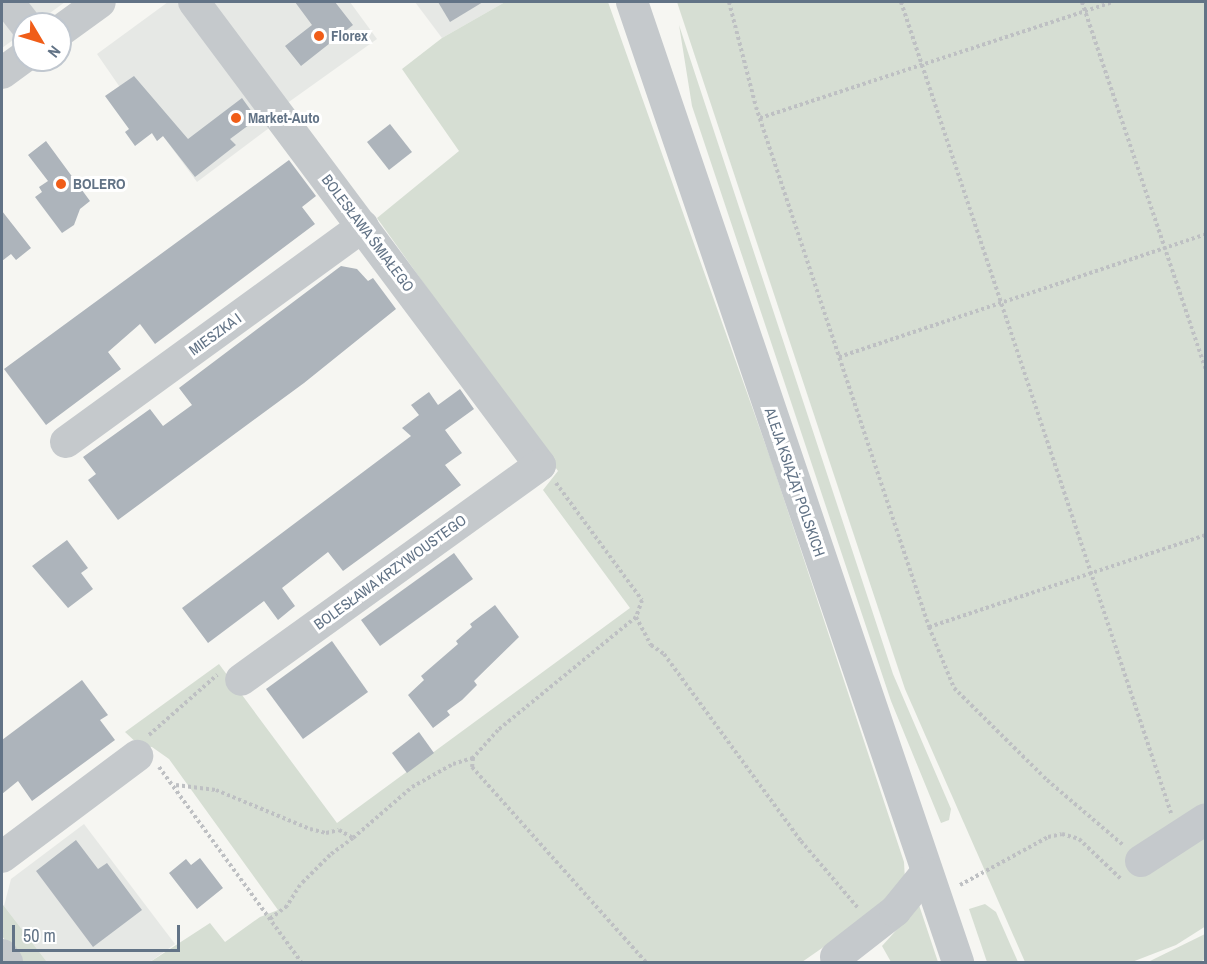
<!DOCTYPE html>
<html>
<head>
<meta charset="utf-8">
<style>
  body { margin:0 }
  #map { position:relative; width:1207px; height:964px; overflow:hidden; background:#f6f6f2; font-family:"Archivo Narrow",sans-serif }
  div>[style] { position:absolute }
  .built>* { inset:0; background:#e6e8e5 }
  .green>* { inset:0; background:#d6ded3 }
  .building>* { inset:0; background:#adb4bb }
  .path>* { height:4px; margin-top:-2px; transform-origin:0; background:repeating-linear-gradient(90deg,#bec0c3 0 3px,transparent 0 6px) }
  .minor>* { height:32px; margin:-16px; padding:0 16px; transform-origin:16px; border-radius:16px; background:#c5c9cc }
  .dots>* { width:16px; height:16px; translate:-50% -50%; box-sizing:border-box; border:3px solid #fff; border-radius:50% }
  span { translate:-50% -50%; white-space:nowrap; text-align:center; line-height:1.15; -webkit-text-stroke:6px #fff; paint-order:stroke }
  .poi-label { font-size:15px; color:#627386; font-weight:700 }
  .left { translate:0 -50%; text-align:left }
  .street-label { font-size:15px; color:#627386 }
  .frame { position:absolute; inset:0; border:3px solid #627386; pointer-events:none }
  .north { position:absolute; left:12px; top:12px; width:60px; height:60px; box-sizing:border-box; background:#fff; border:2px solid #c0c7cf; border-radius:50%; rotate:128deg; font-size:16px; font-weight:700; line-height:24px; text-align:center; color:#627386 }
  .north::after { content:''; display:block; margin:auto; width:21px; height:27px; background:#f05d18; clip-path:polygon(50% 0,100% 100%,50% 72%,0 100%) }
  .scale { position:absolute; left:12px; top:925px; width:168px; height:27px; box-sizing:border-box; border:3px solid #627386; border-top:0; padding-left:8px; font-size:18px; line-height:21px; white-space:nowrap; color:#627386; -webkit-text-stroke:4px #fff; paint-order:stroke }
</style>
</head>
<body>
<div id="map">
  <div class="built">
    <div style="clip-path:polygon(2px 2px,65px 2px,2px 48px)"></div>
    <div style="clip-path:polygon(168px 2px,181px 2px,273px 125px,197px 182px,163px 136px,157px 141px,97px 54px)"></div>
    <div style="clip-path:polygon(211px 2px,350px 2px,377px 39px,286px 104px)"></div>
    <div style="clip-path:polygon(415px 2px,505px 2px,442px 38px)"></div>
    <div style="clip-path:polygon(84px 824px,175px 944px,150px 962px,47px 962px,4px 906px,11px 879px)"></div>
  </div>
  <div class="green">
    <div style="clip-path:polygon(505px 2px,608px 2px,772px 463px,904px 862px,905px 880px,900px 894px,802px 962px,150px 962px,210px 923px,225px 942px,260px 917px,278px 910px,169px 759px,152px 747px,140px 746px,125px 732px,219px 664px,337px 823px,630px 608px,543px 490px,558px 471px,377px 218px,459px 151px,402px 69px,442px 38px)"></div>
    <div style="clip-path:polygon(677px 2px,1205px 2px,1206px 926px,1176px 945px,1132px 962px,1025px 962px,905px 689px)"></div>
    <div style="clip-path:polygon(679px 25px,893px 674px,951px 809px,949px 820px,941px 823px,891px 701px,692px 106px)"></div>
    <div style="clip-path:polygon(2px 904px,4px 906px,47px 962px,22px 962px,2px 936px)"></div>
    <div style="clip-path:polygon(985px 904px,996px 912px,1018px 962px,987px 962px,969px 909px)"></div>
    <div style="clip-path:polygon(919px 905px,938px 962px,891px 962px,882px 946px)"></div>
    <div style="clip-path:polygon(1205px 934px,1205px 959px,1200px 962px,1148px 962px)"></div>
  </div>
  <div class="building">
    <div style="clip-path:polygon(295px 2px,335px 2px,353px 25px,301px 66px,285px 46px,312px 25px)"></div>
    <div style="clip-path:polygon(438px 2px,483px 2px,450px 22px)"></div>
    <div style="clip-path:polygon(134px 76px,188px 139px,242px 98px,257px 119px,230px 139px,236px 145px,195px 177px,163px 136px,157px 141px,152px 133px,135px 146px,125px 132px,129px 129px,105px 96px)"></div>
    <div style="clip-path:polygon(390px 124px,412px 152px,389px 170px,367px 142px)"></div>
    <div style="clip-path:polygon(46px 141px,90px 201px,80px 209px,74px 225px,62px 233px,35px 197px,42px 192px,39px 187px,48px 181px,28px 155px)"></div>
    <div style="clip-path:polygon(289px 160px,316px 196px,302px 207px,315px 224px,155px 344px,140px 324px,108px 352px,121px 369px,46px 425px,4px 369px)"></div>
    <div style="clip-path:polygon(2px 211px,31px 248px,16px 260px,11px 254px,2px 261px)"></div>
    <div style="clip-path:polygon(341px 266px,357px 269px,368px 281px,373px 278px,396px 309px,304px 383px,118px 520px,88px 480px,96px 474px,83px 457px,150px 409px,163px 426px,192px 405px,179px 388px)"></div>
    <div style="clip-path:polygon(460px 389px,474px 409px,445px 430px,462px 453px,445px 465px,461px 485px,343px 571px,328px 552px,282px 588px,295px 606px,278px 620px,264px 601px,208px 643px,182px 608px,411px 436px,402px 428px,419px 415px,411px 405px,429px 392px,438px 405px)"></div>
    <div style="clip-path:polygon(67px 540px,88px 568px,81px 573px,93px 589px,68px 608px,32px 566px)"></div>
    <div style="clip-path:polygon(454px 553px,473px 579px,380px 646px,361px 620px)"></div>
    <div style="clip-path:polygon(495px 605px,519px 637px,474px 681px,477px 685px,462px 700px,447px 711px,450px 715px,433px 728px,408px 695px,424px 680px,421px 676px,458px 644px,456px 641px,472px 627px,470px 624px)"></div>
    <div style="clip-path:polygon(332px 641px,368px 692px,303px 739px,266px 689px)"></div>
    <div style="clip-path:polygon(82px 680px,108px 715px,100px 720px,115px 740px,32px 801px,18px 781px,2px 794px,2px 740px)"></div>
    <div style="clip-path:polygon(419px 732px,434px 753px,407px 773px,392px 753px)"></div>
    <div style="clip-path:polygon(76px 840px,98px 869px,107px 863px,142px 910px,93px 947px,36px 871px)"></div>
    <div style="clip-path:polygon(200px 858px,223px 888px,197px 909px,169px 873px,186px 859px,191px 865px)"></div>
  </div>
  <div class="path">
    <div style="left:729px;top:2px;width:108px;rotate:75.6deg"></div>
    <div style="left:756px;top:107px;width:548px;rotate:71.6deg"></div>
    <div style="left:929px;top:627px;width:66px;rotate:67.7deg"></div>
    <div style="left:954px;top:688px;width:131px;rotate:44.7deg"></div>
    <div style="left:1047px;top:780px;width:100px;rotate:40.5deg"></div>
    <div style="left:901px;top:2px;width:855px;rotate:71.59deg"></div>
    <div style="left:1082px;top:2px;width:388px;rotate:71.4deg"></div>
    <div style="left:760px;top:118px;width:371px;rotate:-18.2deg"></div>
    <div style="left:839px;top:357px;width:387px;rotate:-18.5deg"></div>
    <div style="left:556px;top:483px;width:145px;rotate:53.7deg"></div>
    <div style="left:642px;top:600px;width:18px;rotate:109deg"></div>
    <div style="left:636px;top:617px;width:32px;rotate:62deg"></div>
    <div style="left:651px;top:645px;width:16px;rotate:35deg"></div>
    <div style="left:664px;top:654px;width:232px;rotate:53.8deg"></div>
    <div style="left:801px;top:841px;width:88px;rotate:49.6deg"></div>
    <div style="left:636px;top:617px;width:178px;rotate:140.7deg"></div>
    <div style="left:498px;top:730px;width:38px;rotate:132deg"></div>
    <div style="left:473px;top:758px;width:9px;rotate:96deg"></div>
    <div style="left:472px;top:767px;width:261px;rotate:48.3deg"></div>
    <div style="left:929px;top:627px;width:292px;rotate:-18.4deg"></div>
    <div style="left:149px;top:735px;width:91px;rotate:-41.4deg"></div>
    <div style="left:159px;top:767px;width:241px;rotate:53.9deg"></div>
    <div style="left:176px;top:785px;width:40px;rotate:7.1deg"></div>
    <div style="left:216px;top:790px;width:102px;rotate:22.5deg"></div>
    <div style="left:310px;top:829px;width:16px;rotate:14deg"></div>
    <div style="left:326px;top:833px;width:13px;rotate:-13deg"></div>
    <div style="left:339px;top:830px;width:16px;rotate:30deg"></div>
    <div style="left:353px;top:838px;width:29px;rotate:144deg"></div>
    <div style="left:330px;top:855px;width:42px;rotate:135deg"></div>
    <div style="left:300px;top:885px;width:25px;rotate:122deg"></div>
    <div style="left:287px;top:906px;width:21px;rotate:143deg"></div>
    <div style="left:353px;top:838px;width:78px;rotate:-40.8deg"></div>
    <div style="left:412px;top:787px;width:47px;rotate:-29.3deg"></div>
    <div style="left:453px;top:764px;width:21px;rotate:-17deg"></div>
    <div style="left:960px;top:885px;width:100px;rotate:-28.6deg"></div>
    <div style="left:1048px;top:837px;width:14px;rotate:-12deg"></div>
    <div style="left:1062px;top:834px;width:18px;rotate:16deg"></div>
    <div style="left:1079px;top:839px;width:58px;rotate:43.6deg"></div>
  </div>
  <div class="minor">
    <div style="left:8px;top:2px;width:28px;rotate:52deg"></div>
    <div style="left:194px;top:2px;width:578px;rotate:53.23deg"></div>
    <div style="left:540px;top:465px;width:368px;rotate:144.3deg"></div>
    <div style="left:632px;top:2px;width:1014px;rotate:71.24deg"></div>
    <div style="left:60px;top:31px;width:49px;rotate:-35.9deg"></div>
    <div style="left:2px;top:73px;width:27px;rotate:-36deg"></div>
    <div style="left:66px;top:442px;width:367px;rotate:-36deg"></div>
    <div style="left:2px;top:857px;width:169px;rotate:-36.8deg"></div>
    <div style="left:1141px;top:861px;width:77px;rotate:-32.9deg"></div>
    <div style="left:2px;top:955px;width:9px;rotate:54deg"></div>
    <div style="left:836px;top:957px;width:75px;rotate:-37.9deg"></div>
    <div style="left:895px;top:911px;width:49px;rotate:-50.8deg"></div>
  </div>
  <div class="dots">
    <div style="left:319px;top:36px;background:#f05d18"></div>
    <div style="left:236px;top:118px;background:#f05d18"></div>
    <div style="left:61px;top:184px;background:#f05d18"></div>
  </div>
  <div class="poi-label">
    <span class="left" style="left:331px;top:36px">Florex</span>
    <span class="left" style="left:248px;top:118px">Market-Auto</span>
    <span class="left" style="left:73px;top:184px">BOLERO</span>
  </div>
  <div class="street-label">
    <span style="left:368px;top:233px;rotate:53deg">BOLESŁAWA ŚMIAŁEGO</span>
    <span style="left:215px;top:334px;rotate:-36deg">MIESZKA I</span>
    <span style="left:795px;top:482px;rotate:71deg">ALEJA KSIĄŻĄT POLSKICH</span>
    <span style="left:390px;top:572px;rotate:-36deg">BOLESŁAWA KRZYWOUSTEGO</span>
  </div>
  <div class="frame"></div>
  <div class="north">N</div>
  <div class="scale">50 m</div>
</div>
</body>
</html>
